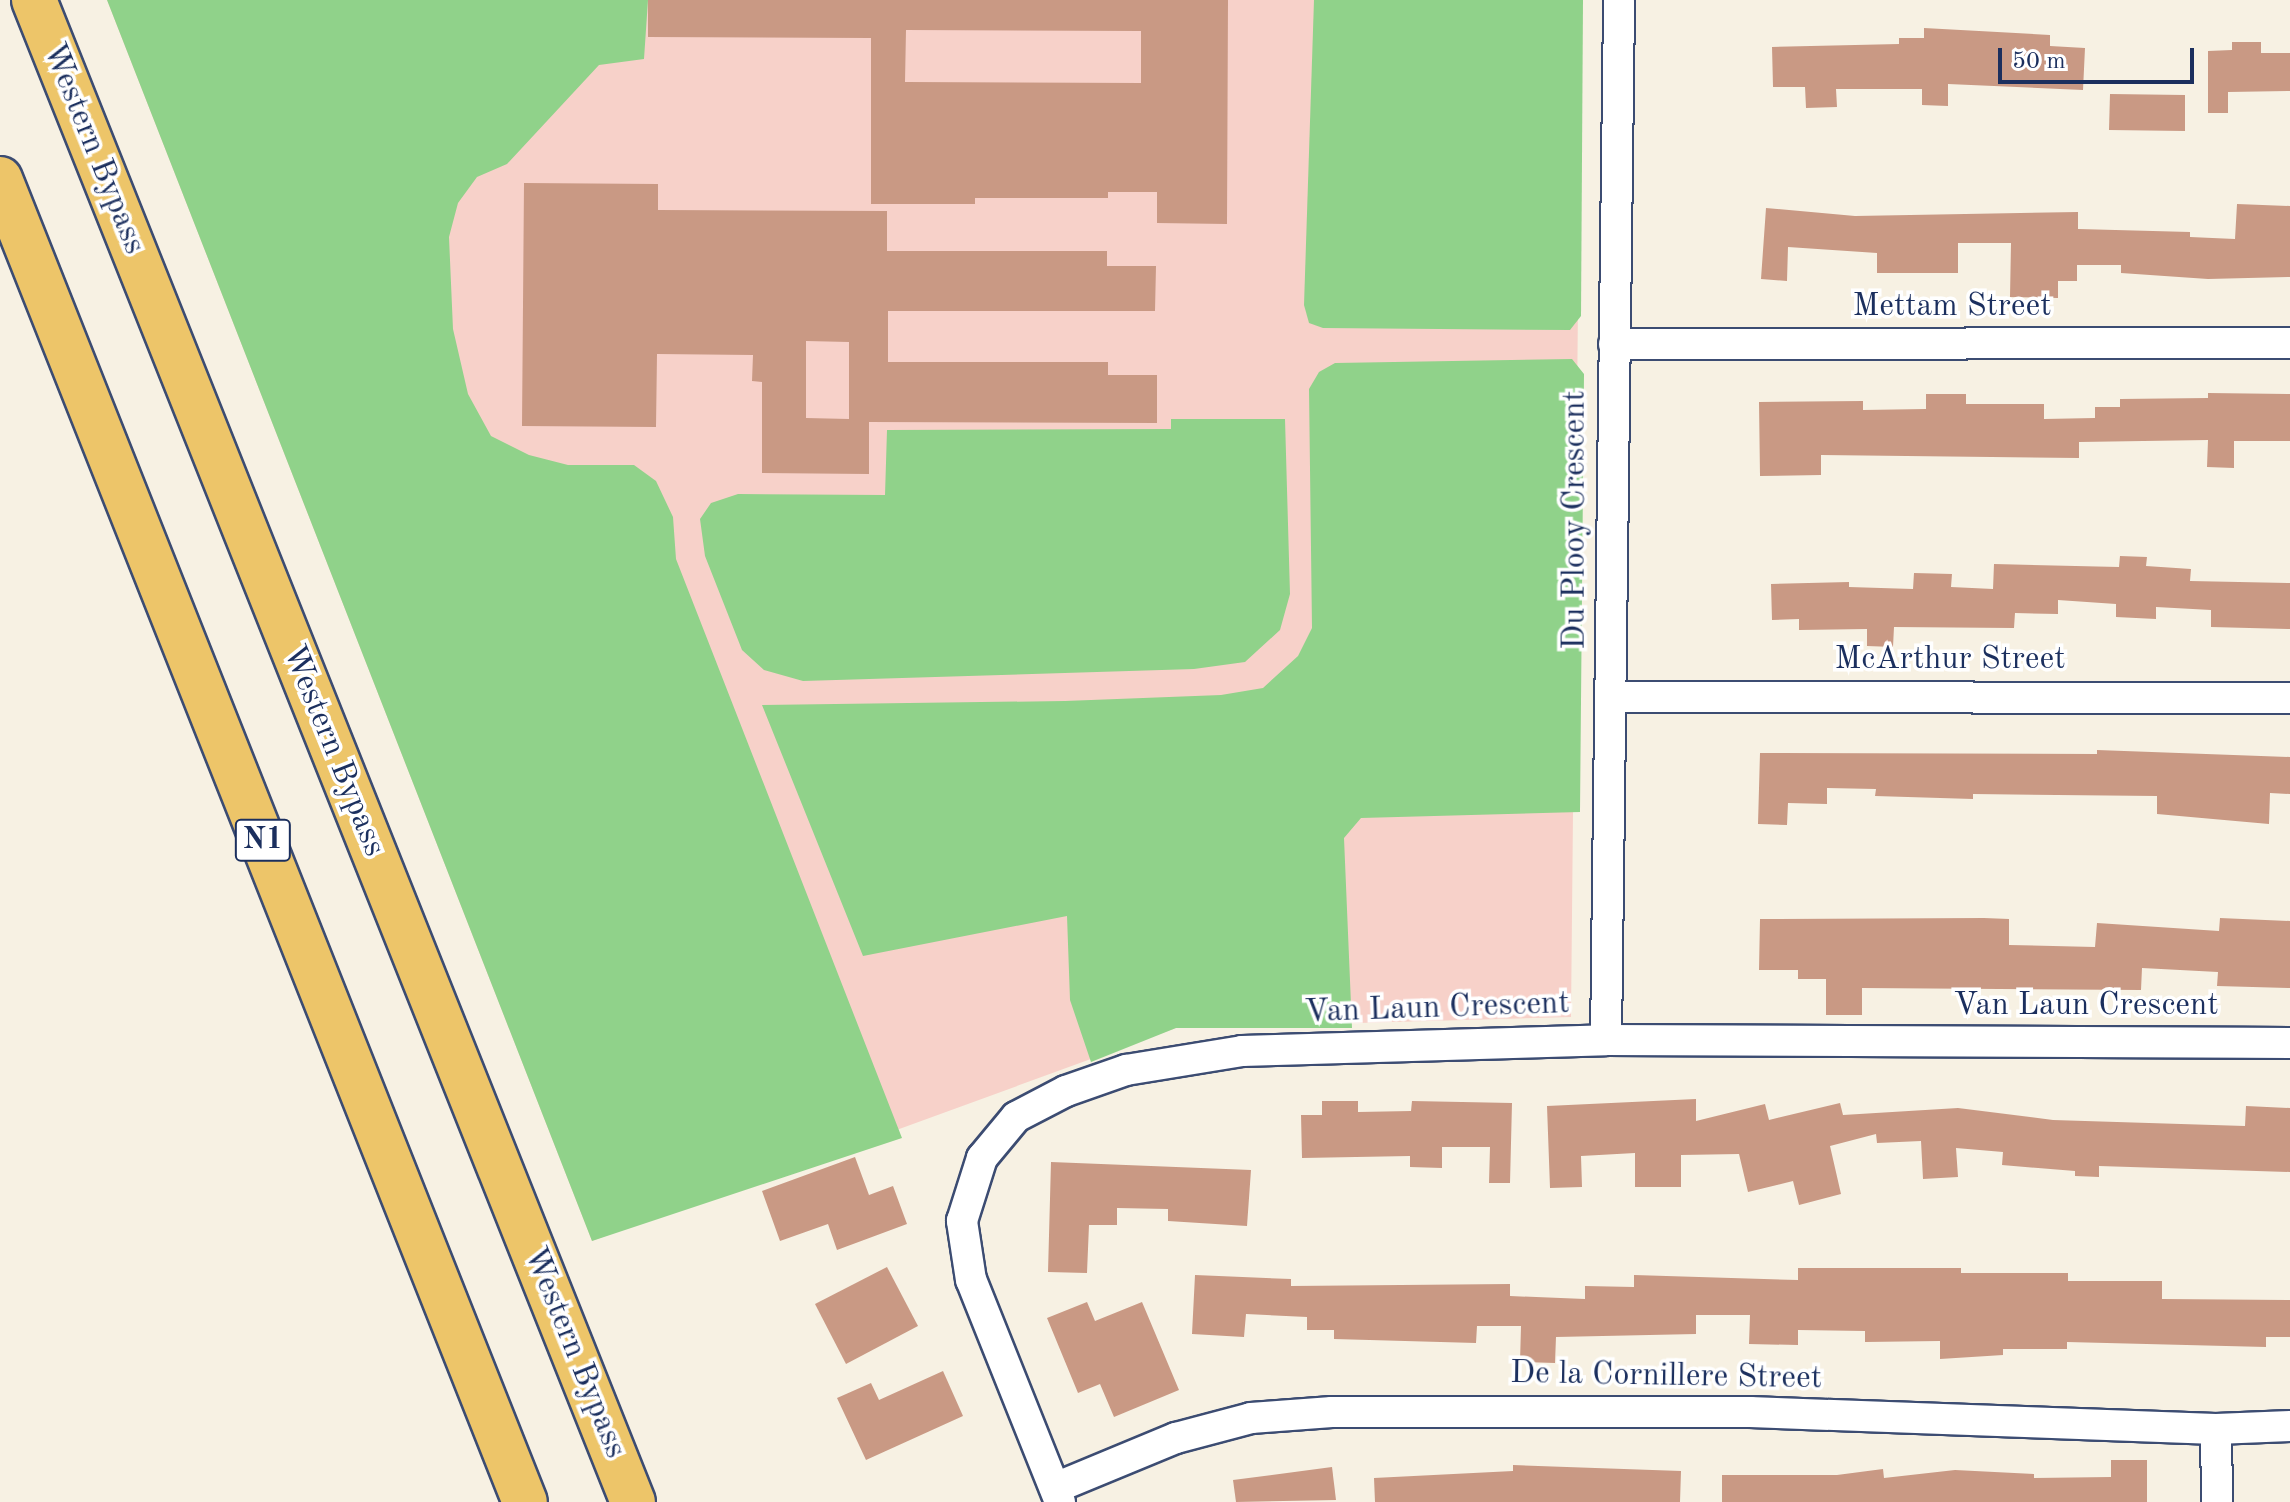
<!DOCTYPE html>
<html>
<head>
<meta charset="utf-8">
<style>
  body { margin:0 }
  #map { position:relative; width:2290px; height:1502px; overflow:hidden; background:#f7f1e3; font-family:"Old Standard TT",serif }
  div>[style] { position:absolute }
  .built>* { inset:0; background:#f7d1c9 }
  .green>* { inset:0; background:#90d28a }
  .building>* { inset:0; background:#c99984 }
  .roads { filter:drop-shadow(2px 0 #3c4c72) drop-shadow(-2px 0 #3c4c72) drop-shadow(0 2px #3c4c72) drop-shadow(0 -2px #3c4c72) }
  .minor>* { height:30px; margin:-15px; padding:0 15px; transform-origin:15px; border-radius:15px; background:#fff }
  .motorway>* { height:44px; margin:-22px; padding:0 22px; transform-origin:22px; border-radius:22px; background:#edc569 }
  span { translate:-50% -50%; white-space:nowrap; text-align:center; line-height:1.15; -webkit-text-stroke:7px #fff; paint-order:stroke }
  .shield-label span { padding:2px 6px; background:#fff; border:2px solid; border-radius:6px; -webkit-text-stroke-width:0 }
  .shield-label { font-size:30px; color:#1b2f5e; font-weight:700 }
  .street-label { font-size:32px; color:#1b2f5e }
  .scale { position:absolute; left:1998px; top:48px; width:196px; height:36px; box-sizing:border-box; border:4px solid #1b2f5e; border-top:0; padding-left:10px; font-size:24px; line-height:28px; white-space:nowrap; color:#1b2f5e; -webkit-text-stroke:6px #fff; paint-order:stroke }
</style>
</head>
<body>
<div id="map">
  <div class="built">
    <div style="clip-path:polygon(107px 0,1581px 0,1571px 1017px,1176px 1028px,592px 1241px)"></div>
  </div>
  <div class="green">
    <div style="clip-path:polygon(107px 0,648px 0,644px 59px,599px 65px,507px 164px,477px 177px,458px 203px,449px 237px,453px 329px,468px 394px,491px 436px,529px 455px,568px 465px,634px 465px,656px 481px,673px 517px,676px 559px,902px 1138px,592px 1241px)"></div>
    <div style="clip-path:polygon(1314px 0,1583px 0,1581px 316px,1570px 330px,1323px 328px,1309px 323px,1304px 305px)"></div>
    <div style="clip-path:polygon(1572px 359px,1584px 374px,1580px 812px,1361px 818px,1344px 838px,1352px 1028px,1176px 1028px,1091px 1062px,1070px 1000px,1067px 916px,863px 956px,762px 705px,1065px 701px,1221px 695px,1263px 688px,1298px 656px,1312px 628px,1309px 389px,1319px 372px,1335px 363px)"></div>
    <div style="clip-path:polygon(1171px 419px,1285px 419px,1290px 594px,1280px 630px,1245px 662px,1194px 669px,803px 681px,764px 670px,742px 650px,705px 556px,700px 519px,711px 503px,738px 494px,885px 495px,887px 430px,1171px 429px)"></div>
  </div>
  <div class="building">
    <div style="clip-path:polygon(evenodd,648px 0,1228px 0,1227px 224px,1157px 223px,1157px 192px,1108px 192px,1108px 198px,975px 198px,975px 204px,871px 204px,871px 38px,648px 37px,648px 0,906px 30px,1141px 31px,1141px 83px,905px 82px,906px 30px)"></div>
    <div style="clip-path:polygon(1924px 28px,2050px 35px,2050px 46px,2085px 48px,2083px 90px,1948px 84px,1948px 106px,1922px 105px,1922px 89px,1836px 89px,1837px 107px,1806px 108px,1805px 87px,1773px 87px,1772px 47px,1899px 44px,1899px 38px,1924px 38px)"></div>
    <div style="clip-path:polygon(2232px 42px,2261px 42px,2261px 53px,2290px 53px,2290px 91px,2228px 92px,2228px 113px,2208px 113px,2208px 51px,2232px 50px)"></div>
    <div style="clip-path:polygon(2110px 94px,2185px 95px,2185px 131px,2109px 130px)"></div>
    <div style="clip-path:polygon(evenodd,524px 183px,658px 184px,658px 210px,887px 211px,887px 251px,1107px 251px,1107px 266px,1156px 266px,1155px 311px,888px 311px,888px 362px,1108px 362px,1108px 375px,1157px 375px,1157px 423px,869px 422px,869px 474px,762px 473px,762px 382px,752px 381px,753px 355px,657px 354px,656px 427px,522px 426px,524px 183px,806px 341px,849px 342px,849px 419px,806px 418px,806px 341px)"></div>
    <div style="clip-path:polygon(2237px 204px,2290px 206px,2290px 277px,2208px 279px,2121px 273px,2121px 265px,2077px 265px,2077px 281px,2058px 281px,2058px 298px,2010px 297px,2011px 243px,1958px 243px,1958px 273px,1877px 273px,1877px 253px,1788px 247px,1787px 281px,1761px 279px,1766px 208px,1855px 216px,2078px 212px,2078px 229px,2190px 232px,2190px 237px,2235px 239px)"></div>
    <div style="clip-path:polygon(2208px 393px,2290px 394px,2290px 441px,2234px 441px,2234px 468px,2207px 467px,2208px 440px,2079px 442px,2079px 458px,1821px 455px,1821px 475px,1760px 476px,1759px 402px,1863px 401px,1863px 410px,1926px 409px,1926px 394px,1966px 394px,1966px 404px,2044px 404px,2044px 419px,2095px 418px,2095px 407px,2120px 407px,2120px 399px,2208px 398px)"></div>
    <div style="clip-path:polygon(2120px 556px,2147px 557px,2146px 566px,2191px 569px,2190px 581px,2290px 583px,2290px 629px,2211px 627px,2211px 610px,2156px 607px,2156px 619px,2116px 617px,2116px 604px,2058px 600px,2058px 614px,2015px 613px,2014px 628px,1894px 627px,1893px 647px,1867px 646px,1867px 629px,1799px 630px,1799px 619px,1772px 620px,1771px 584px,1849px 582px,1849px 587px,1913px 589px,1914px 573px,1952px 574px,1951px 587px,1993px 589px,1994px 564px,2119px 567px)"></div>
    <div style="clip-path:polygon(2097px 750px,2290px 757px,2290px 794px,2270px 793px,2269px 824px,2157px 814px,2157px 796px,1973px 794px,1973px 799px,1875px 796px,1876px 789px,1827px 788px,1827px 804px,1788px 803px,1787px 825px,1758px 824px,1760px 753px,2097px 754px)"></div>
    <div style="clip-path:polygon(1984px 918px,2009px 919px,2009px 945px,2095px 947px,2097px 923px,2219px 931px,2220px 918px,2290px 921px,2290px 988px,2217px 986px,2218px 972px,2142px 968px,2141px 990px,1862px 988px,1862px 1015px,1826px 1015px,1826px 979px,1798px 979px,1798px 970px,1759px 970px,1760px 919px)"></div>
    <div style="clip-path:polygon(1696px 1099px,1696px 1121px,1765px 1104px,1769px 1120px,1840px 1103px,1843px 1115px,1958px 1108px,2053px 1120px,2245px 1126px,2246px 1106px,2290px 1108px,2290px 1172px,2099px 1166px,2099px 1177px,2075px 1176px,2075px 1171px,2002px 1165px,2003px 1152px,1956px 1148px,1958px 1177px,1923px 1179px,1921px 1141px,1877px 1143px,1876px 1134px,1830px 1146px,1841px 1194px,1799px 1205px,1793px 1181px,1748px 1192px,1739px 1154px,1681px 1155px,1681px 1187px,1635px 1187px,1635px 1153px,1581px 1156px,1582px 1187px,1550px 1188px,1547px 1106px)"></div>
    <div style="clip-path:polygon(1322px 1101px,1358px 1101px,1358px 1112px,1411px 1111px,1412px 1101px,1512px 1103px,1510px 1183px,1489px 1183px,1490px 1147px,1442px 1147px,1442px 1168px,1410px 1167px,1410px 1156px,1302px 1158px,1301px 1115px,1322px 1115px)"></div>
    <div style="clip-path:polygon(855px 1157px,869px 1195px,893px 1186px,907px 1224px,837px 1250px,828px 1224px,780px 1241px,762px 1191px)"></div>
    <div style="clip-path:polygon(1051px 1162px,1251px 1170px,1247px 1226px,1168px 1221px,1168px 1209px,1117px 1208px,1117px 1225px,1089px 1225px,1087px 1273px,1048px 1272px)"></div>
    <div style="clip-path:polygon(887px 1267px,918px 1326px,846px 1364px,815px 1304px)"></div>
    <div style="clip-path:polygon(1798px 1268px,1961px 1268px,1961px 1273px,2068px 1273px,2068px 1281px,2162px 1281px,2162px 1299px,2290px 1300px,2290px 1337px,2266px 1337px,2266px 1347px,2067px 1342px,2067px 1349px,2003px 1349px,2003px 1355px,1940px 1359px,1940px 1341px,1865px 1342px,1865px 1331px,1798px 1330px,1798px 1345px,1749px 1344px,1750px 1315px,1696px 1315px,1696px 1334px,1556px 1337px,1555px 1363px,1520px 1362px,1521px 1326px,1477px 1326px,1476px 1343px,1334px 1339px,1334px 1330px,1307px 1330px,1307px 1317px,1246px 1314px,1244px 1337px,1192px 1334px,1195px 1275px,1291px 1279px,1291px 1286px,1510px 1284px,1510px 1296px,1585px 1299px,1585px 1286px,1634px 1287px,1634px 1275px,1798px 1280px)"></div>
    <div style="clip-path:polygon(1087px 1302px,1095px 1321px,1142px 1302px,1179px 1390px,1114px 1417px,1100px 1384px,1078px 1393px,1047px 1318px)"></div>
    <div style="clip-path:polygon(943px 1371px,963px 1416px,866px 1460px,837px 1398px,871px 1383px,879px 1400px)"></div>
    <div style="clip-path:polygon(2111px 1460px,2147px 1460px,2147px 1502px,1722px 1502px,1722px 1475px,1837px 1475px,1883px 1469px,1884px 1478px,1955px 1470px,2034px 1474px,2034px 1478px,2111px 1477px)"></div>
    <div style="clip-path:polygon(1513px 1465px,1681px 1471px,1680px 1502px,1375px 1502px,1374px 1478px,1513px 1471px)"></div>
    <div style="clip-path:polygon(1332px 1467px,1336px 1500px,1236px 1502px,1233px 1480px)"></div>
  </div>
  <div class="roads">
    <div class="minor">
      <div style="left:1614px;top:344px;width:676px;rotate:-0.08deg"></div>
      <div style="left:1610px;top:697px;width:680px;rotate:0.08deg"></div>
      <div style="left:1606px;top:1040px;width:1040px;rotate:-89.28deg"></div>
      <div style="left:2216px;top:1429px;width:73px;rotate:89.2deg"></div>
      <div style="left:1055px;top:1488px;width:131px;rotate:-22.5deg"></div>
      <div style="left:1176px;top:1438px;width:78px;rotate:-14.9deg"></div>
      <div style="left:1251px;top:1418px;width:81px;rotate:-4.2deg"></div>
      <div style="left:1332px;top:1412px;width:418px"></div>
      <div style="left:1750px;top:1412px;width:466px;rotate:2.1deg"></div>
      <div style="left:2216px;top:1429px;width:74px;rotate:-2.3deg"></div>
      <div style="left:1060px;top:1502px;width:239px;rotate:-111.8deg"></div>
      <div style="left:971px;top:1280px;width:60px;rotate:-98.7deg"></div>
      <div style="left:962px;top:1221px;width:66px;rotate:-72.4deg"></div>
      <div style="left:982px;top:1158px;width:53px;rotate:-50.3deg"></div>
      <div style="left:1016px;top:1117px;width:56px;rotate:-27.5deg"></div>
      <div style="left:1066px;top:1091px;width:64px;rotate:-19.3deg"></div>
      <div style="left:1126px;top:1070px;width:118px;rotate:-9.3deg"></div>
      <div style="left:1242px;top:1051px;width:364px;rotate:-1.7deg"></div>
      <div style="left:1606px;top:1040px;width:684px;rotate:0.25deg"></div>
    </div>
    <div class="motorway">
      <div style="left:34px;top:0;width:1617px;rotate:68.26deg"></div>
      <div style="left:0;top:179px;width:1423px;rotate:68.36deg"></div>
    </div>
  </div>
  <div class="shield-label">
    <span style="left:263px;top:840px">N1</span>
  </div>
  <div class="street-label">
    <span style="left:93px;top:149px;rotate:68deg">Western Bypass</span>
    <span style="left:1952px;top:307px">Mettam Street</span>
    <span style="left:1576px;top:520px;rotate:-90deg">Du Plooy Crescent</span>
    <span style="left:1950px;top:660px">McArthur Street</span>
    <span style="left:333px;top:751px;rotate:68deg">Western Bypass</span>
    <span style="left:2086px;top:1006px">Van Laun Crescent</span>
    <span style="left:1437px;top:1009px;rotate:-2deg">Van Laun Crescent</span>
    <span style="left:574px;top:1353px;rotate:68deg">Western Bypass</span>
    <span style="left:1666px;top:1377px;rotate:1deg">De la Cornillere Street</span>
  </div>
  <div class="scale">50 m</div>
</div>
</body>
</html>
